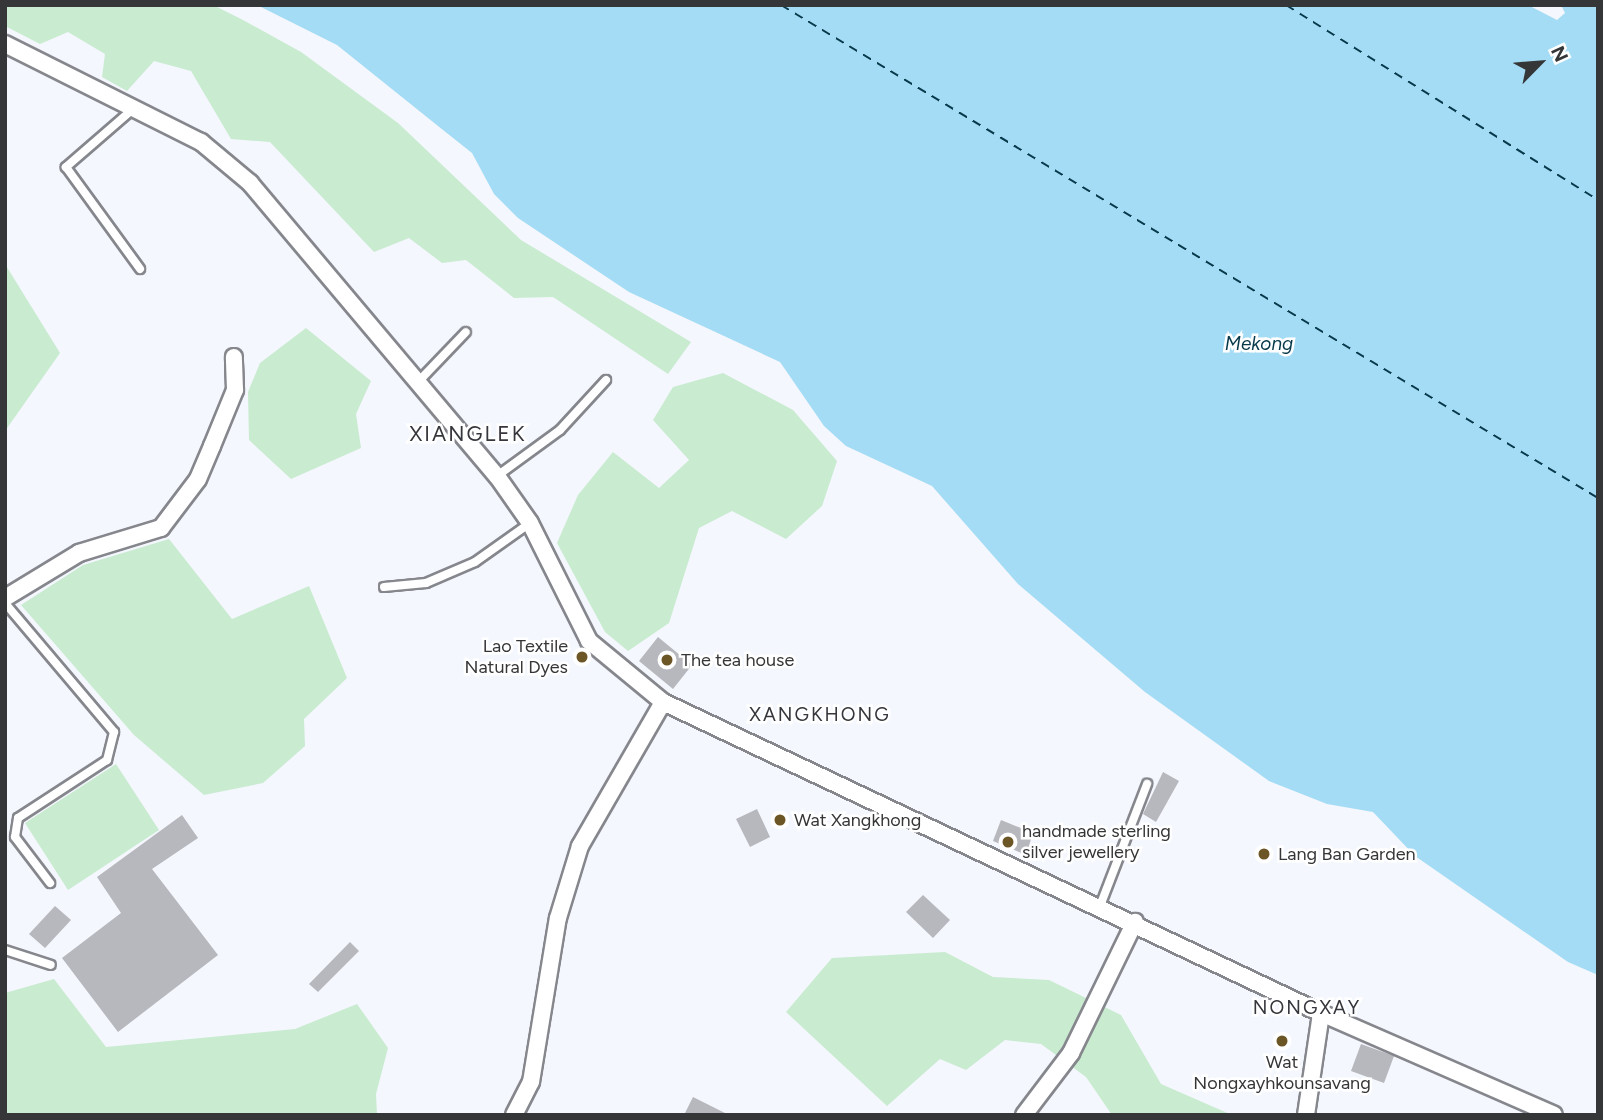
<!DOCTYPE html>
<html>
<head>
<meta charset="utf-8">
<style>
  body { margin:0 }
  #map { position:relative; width:1603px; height:1120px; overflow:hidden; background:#f4f7fd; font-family:Figtree,sans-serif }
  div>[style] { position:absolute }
  .green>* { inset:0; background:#c9ebd0 }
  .water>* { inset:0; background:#a4dcf5 }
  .ferry>* { height:2px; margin-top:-1px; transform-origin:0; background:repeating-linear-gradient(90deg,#07394b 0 9px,transparent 0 16px) }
  .building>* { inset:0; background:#b7b7be }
  .roads { filter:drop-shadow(2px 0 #85878d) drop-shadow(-2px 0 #85878d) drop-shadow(0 2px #85878d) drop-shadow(0 -2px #85878d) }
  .lane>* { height:8px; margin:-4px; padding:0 4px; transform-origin:4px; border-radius:4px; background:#fff }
  .street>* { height:16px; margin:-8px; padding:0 8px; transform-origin:8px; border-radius:8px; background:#fff }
  .dots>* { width:19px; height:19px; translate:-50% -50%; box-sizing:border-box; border:4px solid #fff; border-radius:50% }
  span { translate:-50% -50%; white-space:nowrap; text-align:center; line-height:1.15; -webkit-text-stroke:5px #fff; paint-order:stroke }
  .poi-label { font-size:18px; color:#353638 }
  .right { translate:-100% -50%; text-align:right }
  .left { translate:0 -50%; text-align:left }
  .water-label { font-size:19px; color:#07394b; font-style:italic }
  .neighbourhood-label { font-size:19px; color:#35373c; letter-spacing:2px }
  .quarter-label { font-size:21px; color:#35373c; letter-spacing:2px }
  .frame { position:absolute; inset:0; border:7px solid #353638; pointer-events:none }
  .north { position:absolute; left:1505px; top:28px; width:70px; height:70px; -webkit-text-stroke:5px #fff; paint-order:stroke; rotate:65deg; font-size:19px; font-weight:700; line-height:28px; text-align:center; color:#353638 }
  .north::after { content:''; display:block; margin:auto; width:24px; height:32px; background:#353638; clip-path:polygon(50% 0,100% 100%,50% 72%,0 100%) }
</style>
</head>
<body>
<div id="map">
  <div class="green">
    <div style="clip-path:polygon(5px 5px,213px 5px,243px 20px,301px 52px,398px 123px,521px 240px,691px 342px,668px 374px,553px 297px,514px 298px,466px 260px,442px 263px,409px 238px,374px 252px,270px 142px,231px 139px,191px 71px,154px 61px,127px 91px,102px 77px,105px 54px,68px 32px,40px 44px,5px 26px)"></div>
    <div style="clip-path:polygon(5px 264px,60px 353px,5px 431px)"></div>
    <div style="clip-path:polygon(306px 328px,371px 381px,356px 414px,361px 448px,291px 479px,249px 440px,248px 392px,260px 363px)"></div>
    <div style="clip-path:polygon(723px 373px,793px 410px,837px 461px,822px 506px,786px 539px,732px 511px,699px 528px,669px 623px,628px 651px,605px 632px,557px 543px,578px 495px,613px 452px,659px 488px,689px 460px,653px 420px,673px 387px)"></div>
    <div style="clip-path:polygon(169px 539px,232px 619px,309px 586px,347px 678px,304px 719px,305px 746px,263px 783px,204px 795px,134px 735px,21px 605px,83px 565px)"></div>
    <div style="clip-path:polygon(116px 764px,159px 830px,68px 890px,25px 823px)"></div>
    <div style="clip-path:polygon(945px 952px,993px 977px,1049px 980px,1121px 1015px,1161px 1084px,1232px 1115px,1112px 1115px,1086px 1077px,1041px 1044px,1005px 1040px,966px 1070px,940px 1059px,887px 1106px,786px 1012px,832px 958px)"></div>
    <div style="clip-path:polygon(54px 979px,106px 1047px,295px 1029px,357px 1004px,388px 1048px,376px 1094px,377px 1115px,5px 1115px,5px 993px)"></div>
  </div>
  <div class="water">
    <div style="clip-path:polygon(257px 5px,1528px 5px,1557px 20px,1565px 13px,1561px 5px,1598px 5px,1598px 975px,1568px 962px,1415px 856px,1373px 812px,1327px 804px,1269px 781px,1145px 692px,1018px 584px,932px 486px,846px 446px,824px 426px,780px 362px,629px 292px,518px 218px,494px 194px,472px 153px,438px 126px,337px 45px)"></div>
  </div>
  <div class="ferry">
    <div style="left:781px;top:5px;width:954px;rotate:31.11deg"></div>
    <div style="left:1286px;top:5px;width:368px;rotate:32deg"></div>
  </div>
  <div class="building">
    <div style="clip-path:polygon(658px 637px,692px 665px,673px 689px,639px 661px)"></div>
    <div style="clip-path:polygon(1163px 772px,1179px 781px,1156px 822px,1143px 814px)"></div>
    <div style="clip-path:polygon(757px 809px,770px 837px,750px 847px,736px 819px)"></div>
    <div style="clip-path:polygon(182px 815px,198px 838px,152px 869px,218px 955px,118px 1032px,62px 958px,121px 913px,97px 877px)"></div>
    <div style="clip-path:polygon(1001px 820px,1033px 833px,1026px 855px,993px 841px)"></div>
    <div style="clip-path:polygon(923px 895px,950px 920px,933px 938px,906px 912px)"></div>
    <div style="clip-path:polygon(55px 906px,71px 920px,45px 948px,29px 934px)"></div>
    <div style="clip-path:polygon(350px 942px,359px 951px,318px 992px,309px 984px)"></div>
    <div style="clip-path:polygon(1361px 1044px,1394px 1056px,1384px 1083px,1351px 1071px)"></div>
    <div style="clip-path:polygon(693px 1097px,729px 1115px,684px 1115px)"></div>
  </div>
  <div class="roads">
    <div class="lane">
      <div style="left:133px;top:109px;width:89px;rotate:139.1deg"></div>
      <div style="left:66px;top:167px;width:126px;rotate:54deg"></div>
      <div style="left:418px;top:382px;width:69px;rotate:-46.2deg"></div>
      <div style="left:497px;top:476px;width:78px;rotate:-36.1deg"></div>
      <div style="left:560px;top:430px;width:68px;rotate:-47.4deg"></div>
      <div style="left:384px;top:587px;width:42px;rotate:-5.4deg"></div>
      <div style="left:426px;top:583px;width:53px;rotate:-23.2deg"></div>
      <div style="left:475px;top:562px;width:67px;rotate:-35.3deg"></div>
      <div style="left:5px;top:603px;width:169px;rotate:49.8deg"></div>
      <div style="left:114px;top:732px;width:29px;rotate:104deg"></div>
      <div style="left:107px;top:760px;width:106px;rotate:146.9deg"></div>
      <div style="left:18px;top:818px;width:19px;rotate:99deg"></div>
      <div style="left:15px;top:837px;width:58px;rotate:52.7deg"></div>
      <div style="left:1100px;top:906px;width:131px;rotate:-68.9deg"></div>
      <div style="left:5px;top:950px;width:48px;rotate:18.1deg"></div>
    </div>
    <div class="street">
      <div style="left:5px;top:44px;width:219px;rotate:26.6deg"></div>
      <div style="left:201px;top:142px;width:64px;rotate:39.9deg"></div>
      <div style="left:250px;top:183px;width:383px;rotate:49.9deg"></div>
      <div style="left:497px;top:476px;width:57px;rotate:54.9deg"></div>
      <div style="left:530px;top:523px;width:132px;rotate:63.4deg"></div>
      <div style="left:589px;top:641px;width:96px;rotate:39.5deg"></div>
      <div style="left:663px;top:702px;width:728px;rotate:25.3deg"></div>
      <div style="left:1321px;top:1013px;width:254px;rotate:23.6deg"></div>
      <div style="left:5px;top:598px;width:87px;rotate:-31.3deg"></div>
      <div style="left:79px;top:553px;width:86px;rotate:-17deg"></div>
      <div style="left:161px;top:528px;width:61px;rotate:-52.9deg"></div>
      <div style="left:198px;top:479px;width:36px;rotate:-67deg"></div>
      <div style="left:212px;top:446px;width:61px;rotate:-67.7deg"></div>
      <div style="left:235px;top:390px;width:33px;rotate:-92deg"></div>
      <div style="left:514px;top:1115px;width:37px;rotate:-63deg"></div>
      <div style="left:531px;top:1082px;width:166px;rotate:-80.7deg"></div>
      <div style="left:558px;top:918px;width:75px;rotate:-73deg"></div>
      <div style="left:580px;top:846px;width:166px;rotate:-60deg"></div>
      <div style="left:1024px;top:1115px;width:78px;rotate:-52.8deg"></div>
      <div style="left:1071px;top:1053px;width:146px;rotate:-64deg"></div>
      <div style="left:1306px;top:1115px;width:103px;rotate:-81.6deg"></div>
    </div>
  </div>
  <div class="dots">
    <div style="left:582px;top:657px;background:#6d5626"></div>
    <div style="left:667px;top:660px;background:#6d5626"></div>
    <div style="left:780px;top:820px;background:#6d5626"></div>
    <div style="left:1008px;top:842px;background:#6d5626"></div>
    <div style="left:1264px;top:854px;background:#6d5626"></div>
    <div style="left:1282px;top:1041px;background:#6d5626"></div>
  </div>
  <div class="poi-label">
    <span class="right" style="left:568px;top:657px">Lao Textile<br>Natural Dyes</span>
    <span class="left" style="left:681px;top:660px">The tea house</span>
    <span class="left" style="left:794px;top:820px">Wat Xangkhong</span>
    <span class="left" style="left:1022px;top:842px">handmade sterling<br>silver jewellery</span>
    <span class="left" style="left:1278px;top:854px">Lang Ban Garden</span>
    <span style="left:1282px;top:1073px">Wat<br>Nongxayhkounsavang</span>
  </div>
  <div class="water-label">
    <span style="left:1259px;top:344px">Mekong</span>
  </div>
  <div class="neighbourhood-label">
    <span style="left:820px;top:715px">XANGKHONG</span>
    <span style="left:1307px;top:1008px">NONGXAY</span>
  </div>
  <div class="quarter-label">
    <span style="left:468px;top:434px">XIANGLEK</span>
  </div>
  <div class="frame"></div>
  <div class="north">N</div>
</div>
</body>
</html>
